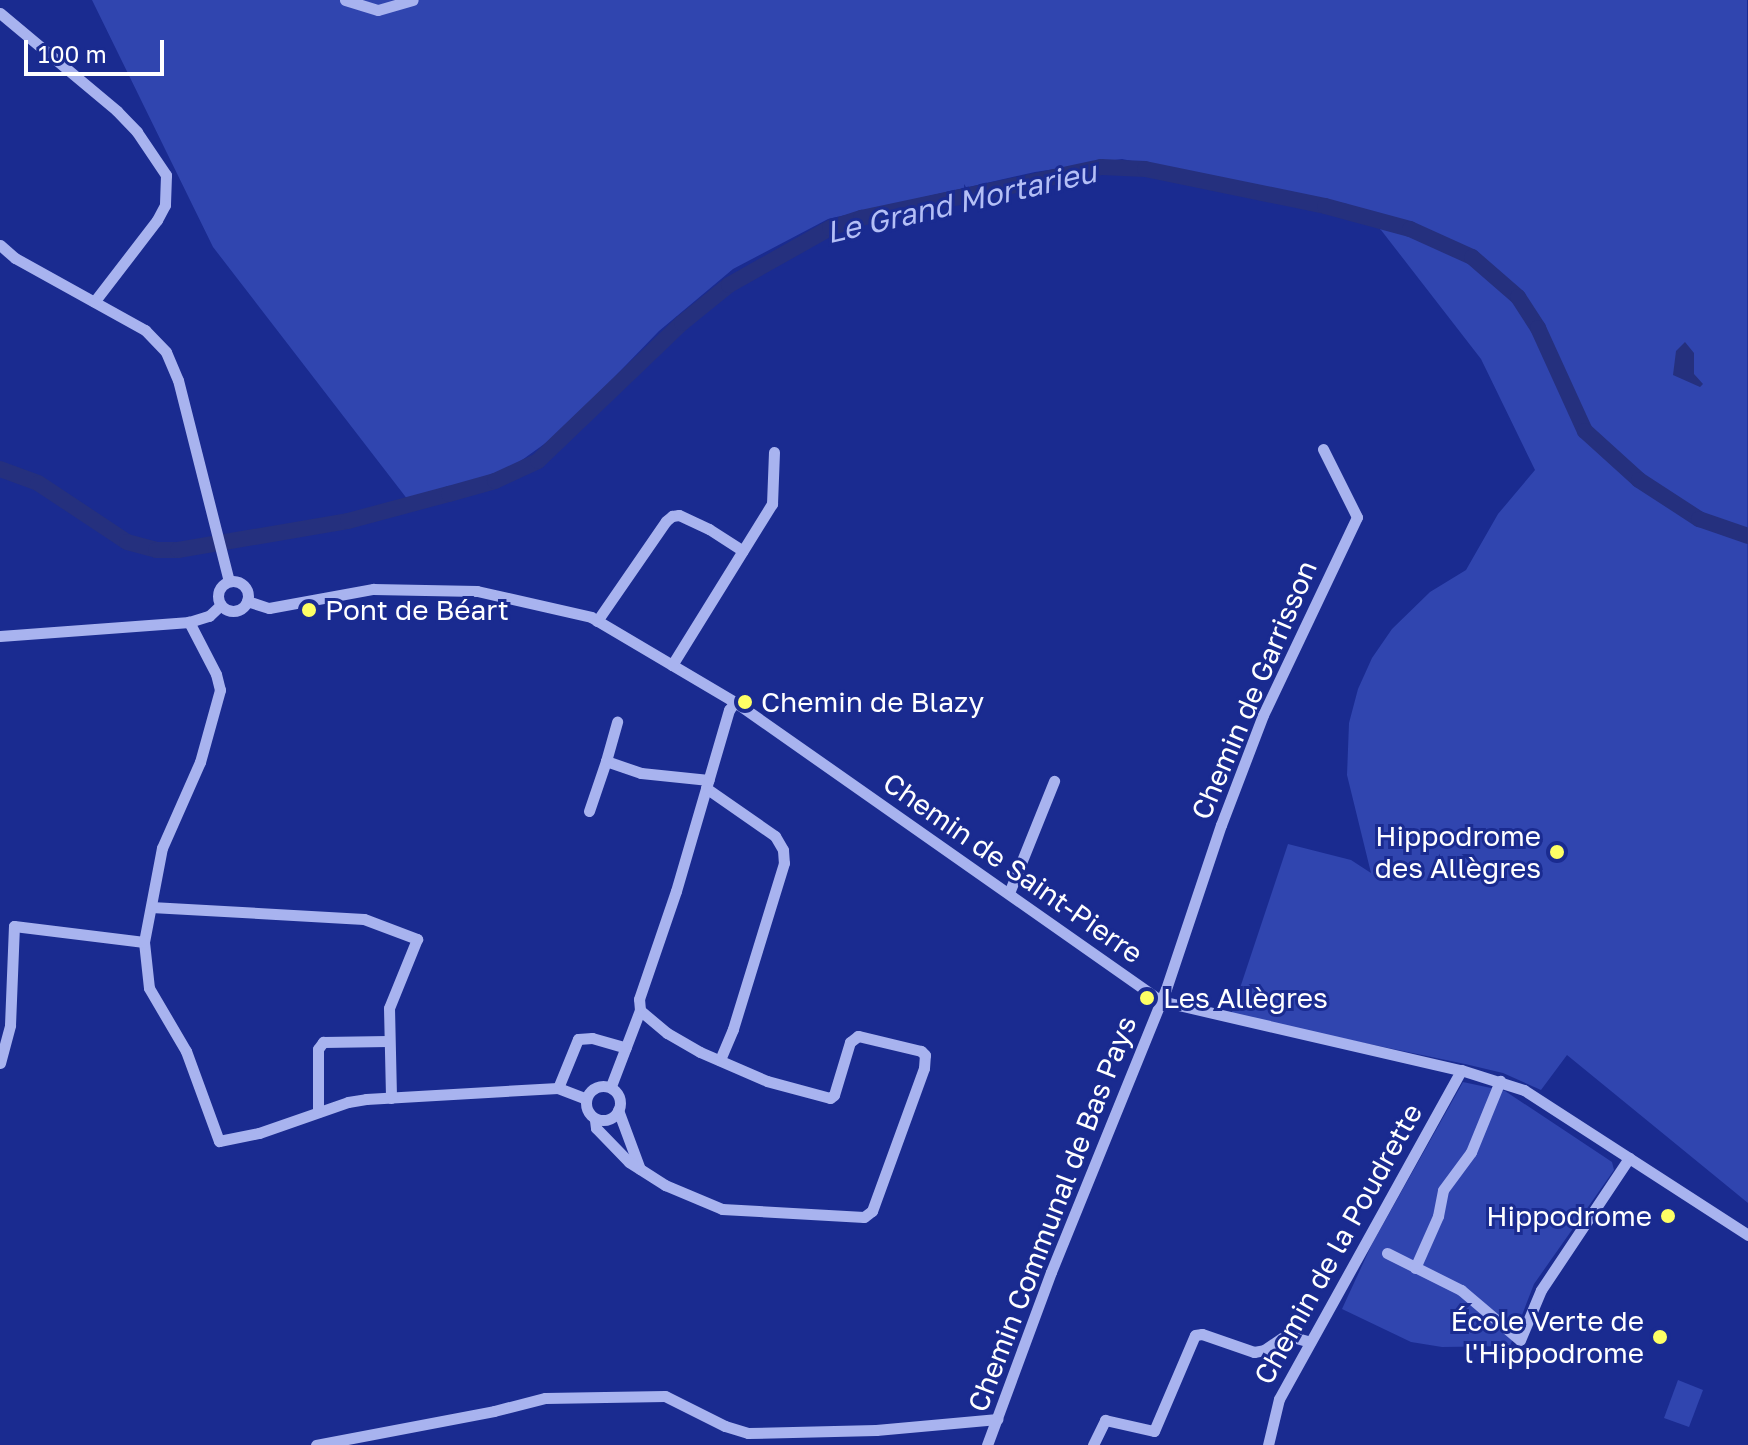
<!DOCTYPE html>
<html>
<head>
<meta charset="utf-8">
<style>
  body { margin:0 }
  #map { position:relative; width:1748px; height:1445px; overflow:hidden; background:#1a2b90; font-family:"Golos Text",sans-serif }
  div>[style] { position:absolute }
  .green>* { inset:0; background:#3045af }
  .water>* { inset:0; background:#25307e }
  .river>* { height:16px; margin:-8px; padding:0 8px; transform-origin:8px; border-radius:8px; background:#25307e }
  .minor>* { height:11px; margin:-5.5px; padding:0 5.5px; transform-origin:5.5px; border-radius:5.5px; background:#a8b3ef }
  .minor>.ring { margin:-5.5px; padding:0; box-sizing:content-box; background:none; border:11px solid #a8b3ef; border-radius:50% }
  .dots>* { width:22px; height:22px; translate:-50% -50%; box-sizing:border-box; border:4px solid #1a2b90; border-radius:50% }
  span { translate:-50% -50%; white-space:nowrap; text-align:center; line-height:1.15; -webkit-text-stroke:6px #1a2b90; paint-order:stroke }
  .poi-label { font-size:28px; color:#fff }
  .left { translate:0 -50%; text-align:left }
  .right { translate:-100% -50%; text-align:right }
  .street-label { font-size:28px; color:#fff }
  .water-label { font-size:30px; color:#b4bff6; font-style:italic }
  .scale { position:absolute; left:24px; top:40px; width:140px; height:36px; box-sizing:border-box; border:4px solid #fff; border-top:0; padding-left:10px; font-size:24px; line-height:28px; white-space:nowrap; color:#fff; -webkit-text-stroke:6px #1a2b90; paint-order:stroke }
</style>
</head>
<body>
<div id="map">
  <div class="green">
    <div style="clip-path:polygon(92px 0,1747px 0,1748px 1203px,1567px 1055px,1541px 1090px,1503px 1073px,1465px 1064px,1231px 1015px,1288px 844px,1351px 860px,1371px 873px,1347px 775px,1349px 723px,1358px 689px,1372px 658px,1392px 629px,1430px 592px,1466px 570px,1498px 514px,1535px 470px,1481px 359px,1381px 230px,1347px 204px,1122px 159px,1035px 172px,828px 219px,733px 269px,659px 331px,561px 432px,508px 470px,408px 500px,213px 247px)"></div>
    <div style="clip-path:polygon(1463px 1082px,1505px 1091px,1612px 1162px,1614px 1170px,1534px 1284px,1510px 1346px,1442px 1347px,1411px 1342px,1342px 1309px,1372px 1244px)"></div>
    <div style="clip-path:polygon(1678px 1380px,1703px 1390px,1689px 1427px,1664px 1418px)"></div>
  </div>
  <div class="water">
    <div style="clip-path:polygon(1685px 342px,1694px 353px,1694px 374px,1703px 384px,1700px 387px,1673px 375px,1676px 351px)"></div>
  </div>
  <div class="river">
    <div style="left:0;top:469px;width:40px;rotate:20.2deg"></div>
    <div style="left:38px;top:483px;width:107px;rotate:33.5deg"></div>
    <div style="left:127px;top:542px;width:30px;rotate:15deg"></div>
    <div style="left:156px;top:550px;width:22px"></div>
    <div style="left:178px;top:550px;width:172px;rotate:-9.7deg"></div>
    <div style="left:348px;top:521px;width:105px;rotate:-15deg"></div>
    <div style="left:449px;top:494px;width:48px;rotate:-15.8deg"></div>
    <div style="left:495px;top:481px;width:47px;rotate:-24.9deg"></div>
    <div style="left:538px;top:461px;width:199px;rotate:-43.8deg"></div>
    <div style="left:682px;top:323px;width:60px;rotate:-39deg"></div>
    <div style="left:729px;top:285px;width:116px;rotate:-29.4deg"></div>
    <div style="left:830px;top:228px;width:33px;rotate:-18deg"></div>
    <div style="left:861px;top:218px;width:245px;rotate:-12deg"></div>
    <div style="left:1101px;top:167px;width:44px;rotate:2.6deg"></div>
    <div style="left:1145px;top:169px;width:184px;rotate:11.6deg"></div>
    <div style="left:1325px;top:206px;width:88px;rotate:15.1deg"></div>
    <div style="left:1410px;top:229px;width:68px;rotate:24.3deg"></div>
    <div style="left:1472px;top:257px;width:61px;rotate:41deg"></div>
    <div style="left:1518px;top:297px;width:37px;rotate:57deg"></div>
    <div style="left:1538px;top:328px;width:113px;rotate:65.5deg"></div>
    <div style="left:1585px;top:431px;width:73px;rotate:42.2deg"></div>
    <div style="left:1639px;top:480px;width:72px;rotate:33deg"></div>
    <div style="left:1699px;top:519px;width:52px;rotate:19.1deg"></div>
  </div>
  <div class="minor">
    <div style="left:345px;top:0;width:34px;rotate:17deg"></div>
    <div style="left:378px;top:10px;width:36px;rotate:-16deg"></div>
    <div style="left:0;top:13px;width:153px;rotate:39.9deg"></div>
    <div style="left:117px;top:111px;width:29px;rotate:46deg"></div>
    <div style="left:137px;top:132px;width:52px;rotate:56deg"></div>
    <div style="left:166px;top:175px;width:30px;rotate:92deg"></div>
    <div style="left:165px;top:205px;width:17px;rotate:118deg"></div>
    <div style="left:157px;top:220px;width:103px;rotate:127.5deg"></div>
    <div style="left:0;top:245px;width:20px;rotate:41deg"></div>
    <div style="left:15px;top:258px;width:149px;rotate:29deg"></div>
    <div style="left:145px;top:330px;width:30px;rotate:46deg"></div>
    <div style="left:166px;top:352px;width:30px;rotate:67deg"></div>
    <div style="left:178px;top:380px;width:207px;rotate:75.8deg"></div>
    <div class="ring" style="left:218px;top:581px;width:19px;height:19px"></div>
    <div style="left:247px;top:601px;width:23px;rotate:18deg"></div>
    <div style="left:269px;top:608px;width:106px;rotate:-10.4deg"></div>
    <div style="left:373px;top:589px;width:104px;rotate:1.1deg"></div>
    <div style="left:477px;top:591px;width:117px;rotate:12.8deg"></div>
    <div style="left:591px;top:617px;width:167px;rotate:30.6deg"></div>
    <div style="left:735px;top:702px;width:520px;rotate:35.06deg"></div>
    <div style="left:1161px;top:1001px;width:308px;rotate:13deg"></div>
    <div style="left:1461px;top:1070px;width:66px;rotate:17.6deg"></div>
    <div style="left:1524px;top:1090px;width:267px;rotate:32.9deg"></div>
    <div style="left:597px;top:621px;width:121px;rotate:-55.4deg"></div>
    <div style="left:666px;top:521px;width:8px;rotate:-40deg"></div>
    <div style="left:672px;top:516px;width:7px;rotate:-8deg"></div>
    <div style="left:679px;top:515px;width:33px;rotate:25deg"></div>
    <div style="left:709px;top:529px;width:40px;rotate:32.9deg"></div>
    <div style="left:0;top:636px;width:190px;rotate:-4.2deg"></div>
    <div style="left:189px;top:622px;width:21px;rotate:-17deg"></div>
    <div style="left:209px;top:616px;width:16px;rotate:-43deg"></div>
    <div style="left:672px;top:665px;width:190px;rotate:-58.2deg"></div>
    <div style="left:772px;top:504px;width:52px;rotate:-87.8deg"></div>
    <div style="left:606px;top:761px;width:41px;rotate:-74.2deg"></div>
    <div style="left:706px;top:788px;width:84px;rotate:34.8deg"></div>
    <div style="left:775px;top:836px;width:16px;rotate:60deg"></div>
    <div style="left:783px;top:850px;width:13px;rotate:86deg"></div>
    <div style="left:784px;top:863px;width:174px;rotate:107.1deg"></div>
    <div style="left:733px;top:1029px;width:34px;rotate:113deg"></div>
    <div style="left:589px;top:811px;width:53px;rotate:-71.2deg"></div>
    <div style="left:606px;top:761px;width:37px;rotate:19deg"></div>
    <div style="left:641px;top:773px;width:68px;rotate:5.9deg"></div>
    <div style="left:1009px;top:893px;width:121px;rotate:-68.1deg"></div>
    <div style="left:151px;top:907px;width:213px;rotate:3.2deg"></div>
    <div style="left:364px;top:919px;width:57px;rotate:20.7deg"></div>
    <div style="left:417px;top:939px;width:74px;rotate:112.1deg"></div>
    <div style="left:389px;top:1008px;width:90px;rotate:88.7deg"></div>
    <div style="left:144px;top:942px;width:46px;rotate:83.8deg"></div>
    <div style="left:149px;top:988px;width:73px;rotate:59.6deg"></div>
    <div style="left:186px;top:1051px;width:96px;rotate:69.9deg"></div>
    <div style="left:219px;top:1141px;width:41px;rotate:-11.3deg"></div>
    <div style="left:259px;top:1133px;width:94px;rotate:-19.2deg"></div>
    <div style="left:348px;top:1102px;width:18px;rotate:-9deg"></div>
    <div style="left:366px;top:1099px;width:192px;rotate:-3.3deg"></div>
    <div style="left:558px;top:1088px;width:30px;rotate:21deg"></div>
    <div style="left:0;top:1063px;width:39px;rotate:-75deg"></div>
    <div style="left:10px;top:1025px;width:99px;rotate:-87.7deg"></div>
    <div style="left:14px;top:926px;width:131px;rotate:7deg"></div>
    <div style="left:144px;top:942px;width:96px;rotate:-79.2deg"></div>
    <div style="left:162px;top:848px;width:94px;rotate:-66.2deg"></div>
    <div style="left:200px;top:762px;width:75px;rotate:-74.5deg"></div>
    <div style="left:220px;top:690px;width:16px;rotate:-104deg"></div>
    <div style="left:216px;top:674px;width:59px;rotate:-117.4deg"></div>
    <div class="ring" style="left:586px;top:1086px;width:23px;height:23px"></div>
    <div style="left:611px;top:1086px;width:81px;rotate:-69.1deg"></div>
    <div style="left:558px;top:1088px;width:53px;rotate:-67.8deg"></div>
    <div style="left:578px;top:1039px;width:14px;rotate:-4deg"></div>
    <div style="left:592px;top:1038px;width:35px;rotate:16deg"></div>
    <div style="left:618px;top:1110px;width:63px;rotate:69.6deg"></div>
    <div style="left:318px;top:1112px;width:63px;rotate:-90deg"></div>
    <div style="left:318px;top:1049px;width:9px;rotate:-54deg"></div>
    <div style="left:323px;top:1042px;width:65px;rotate:-0.9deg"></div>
    <div style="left:595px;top:1120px;width:8px;rotate:83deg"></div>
    <div style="left:596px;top:1128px;width:47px;rotate:45.9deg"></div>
    <div style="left:629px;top:1162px;width:43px;rotate:32.6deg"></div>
    <div style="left:665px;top:1185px;width:62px;rotate:22.8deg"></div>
    <div style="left:722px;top:1209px;width:142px;rotate:3.2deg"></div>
    <div style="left:864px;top:1217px;width:10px;rotate:-37deg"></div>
    <div style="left:872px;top:1211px;width:152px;rotate:-70deg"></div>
    <div style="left:924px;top:1068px;width:13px;rotate:-86deg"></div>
    <div style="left:925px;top:1055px;width:6px;rotate:-135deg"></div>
    <div style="left:921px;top:1051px;width:65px;rotate:-166.6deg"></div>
    <div style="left:858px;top:1036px;width:10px;rotate:143deg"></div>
    <div style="left:850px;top:1042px;width:55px;rotate:106.8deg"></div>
    <div style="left:834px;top:1095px;width:5px;rotate:143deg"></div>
    <div style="left:830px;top:1098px;width:65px;rotate:-164.9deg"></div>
    <div style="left:767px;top:1081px;width:73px;rotate:-156.6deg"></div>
    <div style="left:700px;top:1052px;width:38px;rotate:-150deg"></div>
    <div style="left:667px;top:1033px;width:35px;rotate:-140deg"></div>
    <div style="left:640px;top:1010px;width:11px;rotate:-95deg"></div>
    <div style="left:639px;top:999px;width:114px;rotate:-71.1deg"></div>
    <div style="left:676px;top:891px;width:189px;rotate:-73.7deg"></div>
    <div style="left:729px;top:710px;width:10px;rotate:-53deg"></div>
    <div style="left:1387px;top:1253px;width:83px;rotate:26.6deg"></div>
    <div style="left:1461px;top:1290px;width:77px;rotate:40.3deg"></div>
    <div style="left:1520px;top:1340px;width:54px;rotate:-67.2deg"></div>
    <div style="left:1541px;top:1290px;width:159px;rotate:-56.3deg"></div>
    <div style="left:1415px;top:1268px;width:57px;rotate:-66.1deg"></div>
    <div style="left:1438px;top:1216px;width:26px;rotate:-79deg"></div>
    <div style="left:1443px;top:1190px;width:47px;rotate:-53.6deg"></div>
    <div style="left:1471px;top:1152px;width:77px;rotate:-67.8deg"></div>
    <div style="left:316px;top:1445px;width:181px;rotate:-10.8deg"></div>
    <div style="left:494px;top:1411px;width:53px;rotate:-14.3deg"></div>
    <div style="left:545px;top:1398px;width:120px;rotate:-1deg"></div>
    <div style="left:665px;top:1396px;width:67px;rotate:26.6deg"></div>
    <div style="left:725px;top:1426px;width:24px;rotate:17deg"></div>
    <div style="left:748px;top:1433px;width:128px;rotate:-1.3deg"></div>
    <div style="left:876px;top:1430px;width:122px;rotate:-5.2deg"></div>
    <div style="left:987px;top:1445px;width:184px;rotate:-69.7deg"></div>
    <div style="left:1051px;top:1272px;width:305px;rotate:-67.9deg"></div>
    <div style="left:1166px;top:989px;width:173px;rotate:-71.5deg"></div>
    <div style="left:1221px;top:825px;width:118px;rotate:-69.1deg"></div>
    <div style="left:1263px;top:715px;width:219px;rotate:-64.6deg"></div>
    <div style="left:1357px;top:517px;width:76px;rotate:-116.6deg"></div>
    <div style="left:1093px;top:1445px;width:28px;rotate:-64deg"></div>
    <div style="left:1105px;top:1420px;width:50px;rotate:12.7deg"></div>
    <div style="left:1154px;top:1431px;width:104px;rotate:-66.9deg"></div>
    <div style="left:1195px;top:1335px;width:7px;rotate:-8deg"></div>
    <div style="left:1202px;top:1334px;width:55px;rotate:19.1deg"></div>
    <div style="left:1254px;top:1352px;width:10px;rotate:-11deg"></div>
    <div style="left:1264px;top:1350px;width:27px;rotate:-34deg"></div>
    <div style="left:1286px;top:1335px;width:25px;rotate:16deg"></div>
    <div style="left:1268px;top:1445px;width:47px;rotate:-76.6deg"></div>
    <div style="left:1279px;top:1399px;width:376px;rotate:-61deg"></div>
  </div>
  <div class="dots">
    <div style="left:309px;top:610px;background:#feff65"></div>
    <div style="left:745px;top:702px;background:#feff65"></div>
    <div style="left:1557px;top:852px;background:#feff65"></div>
    <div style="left:1147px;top:998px;background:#feff65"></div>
    <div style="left:1668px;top:1216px;background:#feff65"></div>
    <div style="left:1660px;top:1337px;background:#feff65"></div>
  </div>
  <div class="poi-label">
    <span class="left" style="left:325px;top:610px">Pont de Béart</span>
    <span class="left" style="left:761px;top:702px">Chemin de Blazy</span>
    <span class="right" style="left:1541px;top:852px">Hippodrome<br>des Allègres</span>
    <span class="left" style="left:1163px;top:998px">Les Allègres</span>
    <span class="right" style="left:1652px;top:1216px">Hippodrome</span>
    <span class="right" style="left:1644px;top:1337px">École Verte de<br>l'Hippodrome</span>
  </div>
  <div class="street-label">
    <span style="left:1254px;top:690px;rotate:-67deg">Chemin de Garrisson</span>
    <span style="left:1013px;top:868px;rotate:35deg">Chemin de Saint-Pierre</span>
    <span style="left:1052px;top:1214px;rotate:-69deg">Chemin Communal de Bas Pays</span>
    <span style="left:1338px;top:1244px;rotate:-61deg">Chemin de la Poudrette</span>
  </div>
  <div class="water-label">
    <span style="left:961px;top:202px;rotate:-13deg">Le Grand Mortarieu</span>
  </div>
  <div class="scale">100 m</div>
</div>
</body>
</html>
